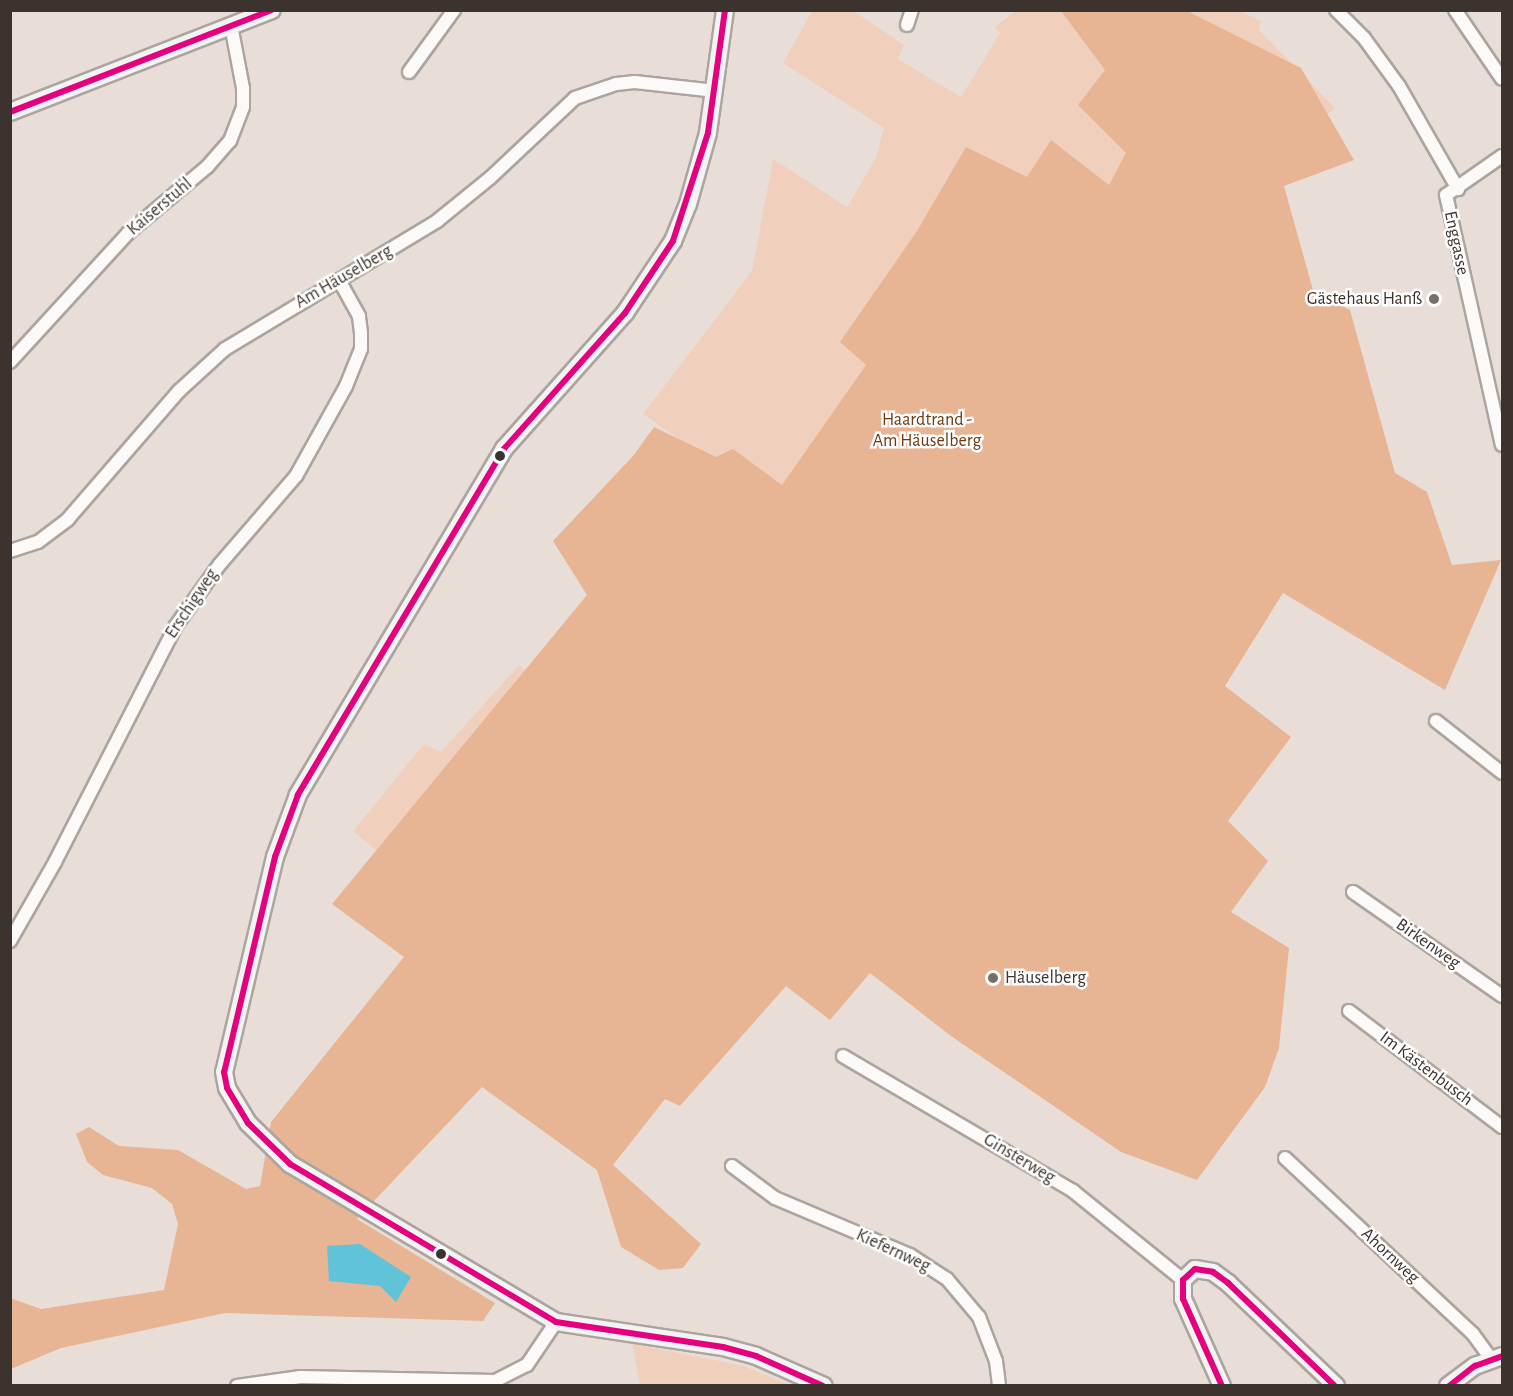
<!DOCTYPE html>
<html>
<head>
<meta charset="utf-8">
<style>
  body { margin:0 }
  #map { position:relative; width:1513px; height:1396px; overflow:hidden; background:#e9ded7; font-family:"Alegreya Sans",sans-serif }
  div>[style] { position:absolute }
  .green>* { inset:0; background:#f0d0bd }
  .forest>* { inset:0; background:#e7b594 }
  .water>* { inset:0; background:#60c3d7 }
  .roads { filter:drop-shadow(2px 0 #aca49f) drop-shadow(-2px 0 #aca49f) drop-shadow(0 2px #aca49f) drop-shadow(0 -2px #aca49f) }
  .street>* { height:12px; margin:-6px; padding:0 6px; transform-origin:6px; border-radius:6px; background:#fcfaf9 }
  .secondary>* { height:16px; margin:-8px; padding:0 8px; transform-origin:8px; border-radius:8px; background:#f2f4f4 }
  .bus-1>* { height:6px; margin:-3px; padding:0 3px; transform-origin:3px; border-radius:3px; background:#e5007d }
  .dots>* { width:16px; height:16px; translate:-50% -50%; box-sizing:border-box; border:3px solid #fff; border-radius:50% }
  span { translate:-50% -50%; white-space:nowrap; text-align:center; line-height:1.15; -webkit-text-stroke:5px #fff; paint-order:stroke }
  .street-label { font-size:18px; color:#3c332e }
  .poi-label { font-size:18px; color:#3c332e }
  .right { translate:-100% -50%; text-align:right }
  .left { translate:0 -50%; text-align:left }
  .park-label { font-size:18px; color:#6e3911 }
  .frame { position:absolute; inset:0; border:12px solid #3c332e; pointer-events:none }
</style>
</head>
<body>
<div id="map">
  <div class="green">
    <div style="clip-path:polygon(1216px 10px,1240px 11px,1261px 21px,1259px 30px,1335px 108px,442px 906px,353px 831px,424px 744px,441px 752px,519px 665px,545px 684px,683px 442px,643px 414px,752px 271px,773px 159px,847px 207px,876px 158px,884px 128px,783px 63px,812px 11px,854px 11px,904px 45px,898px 59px,961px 97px,1000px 33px,995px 27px,1015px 11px)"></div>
    <div style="clip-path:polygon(632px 1344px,741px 1365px,790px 1385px,640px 1385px)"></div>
  </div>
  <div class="forest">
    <div style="clip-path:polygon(1061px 11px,1187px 11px,1301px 68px,1354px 160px,1284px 186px,1313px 290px,1350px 310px,1395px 473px,1427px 492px,1452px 565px,1501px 560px,1445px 690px,1283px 593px,1225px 686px,1291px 737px,1228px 821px,1268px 861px,1231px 912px,1289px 948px,1279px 1048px,1265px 1087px,1197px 1180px,1121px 1152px,951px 1036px,870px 973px,830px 1020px,786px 986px,680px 1106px,665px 1099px,613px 1165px,701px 1244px,683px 1268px,659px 1270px,621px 1247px,597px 1170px,482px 1087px,357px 1219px,495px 1303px,483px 1321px,225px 1313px,61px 1348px,11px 1369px,10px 1298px,41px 1309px,164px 1290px,178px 1224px,172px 1204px,152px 1188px,103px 1175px,87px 1162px,76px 1134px,89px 1127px,119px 1146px,178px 1150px,246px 1189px,260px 1186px,271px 1122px,404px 957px,332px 904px,587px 595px,553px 541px,633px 456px,654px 427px,716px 457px,733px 449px,782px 485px,866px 365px,840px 342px,917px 231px,966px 147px,1027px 177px,1051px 140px,1109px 185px,1126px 153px,1078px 105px,1105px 70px)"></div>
  </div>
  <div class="water">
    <div style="clip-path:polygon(360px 1244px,411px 1277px,396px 1302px,380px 1286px,329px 1281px,327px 1246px)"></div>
  </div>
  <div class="roads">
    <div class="street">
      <div style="left:1336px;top:10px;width:40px;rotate:45deg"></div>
      <div style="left:1364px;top:38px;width:59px;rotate:53.9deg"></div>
      <div style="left:1399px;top:86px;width:119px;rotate:60.2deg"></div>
      <div style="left:1455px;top:10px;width:83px;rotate:55.7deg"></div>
      <div style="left:907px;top:25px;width:16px;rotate:-72deg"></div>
      <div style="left:409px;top:72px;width:77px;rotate:-54deg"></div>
      <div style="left:1502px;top:156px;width:68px;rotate:145.1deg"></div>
      <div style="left:1446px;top:195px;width:256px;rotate:77.4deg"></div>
      <div style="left:10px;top:362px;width:175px;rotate:-47.5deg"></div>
      <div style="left:128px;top:233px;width:103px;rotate:-39.9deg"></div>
      <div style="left:207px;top:167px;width:35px;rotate:-49deg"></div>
      <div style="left:230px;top:141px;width:36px;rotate:-69deg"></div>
      <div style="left:243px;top:107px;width:19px;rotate:-90deg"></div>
      <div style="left:243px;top:88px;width:64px;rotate:-100.8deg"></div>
      <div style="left:10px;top:551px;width:29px;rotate:-18deg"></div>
      <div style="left:38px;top:542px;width:38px;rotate:-37deg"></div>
      <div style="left:68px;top:519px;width:169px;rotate:-49.1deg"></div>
      <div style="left:179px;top:391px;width:62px;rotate:-42.4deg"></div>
      <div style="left:225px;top:349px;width:248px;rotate:-31.1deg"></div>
      <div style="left:437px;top:221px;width:68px;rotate:-39.1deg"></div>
      <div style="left:490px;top:178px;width:117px;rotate:-43.3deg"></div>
      <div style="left:575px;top:98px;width:43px;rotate:-18.9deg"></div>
      <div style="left:616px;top:84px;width:19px;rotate:-6deg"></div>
      <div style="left:635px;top:82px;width:81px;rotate:6.4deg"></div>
      <div style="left:1436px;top:721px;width:84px;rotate:38.2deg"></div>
      <div style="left:1353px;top:892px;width:182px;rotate:34.9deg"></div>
      <div style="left:10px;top:941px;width:91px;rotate:-60.3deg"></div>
      <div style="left:55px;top:862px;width:264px;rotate:-62.9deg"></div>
      <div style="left:175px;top:627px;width:77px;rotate:-54.5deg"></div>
      <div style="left:220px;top:564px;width:116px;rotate:-49.2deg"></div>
      <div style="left:296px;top:476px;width:103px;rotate:-60.9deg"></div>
      <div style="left:346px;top:386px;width:40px;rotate:-68deg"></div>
      <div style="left:361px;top:349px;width:16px;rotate:-90deg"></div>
      <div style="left:361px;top:333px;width:17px;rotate:-97deg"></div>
      <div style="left:359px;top:316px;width:41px;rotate:-119.1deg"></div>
      <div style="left:1349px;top:1011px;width:192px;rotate:37.2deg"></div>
      <div style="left:843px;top:1056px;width:267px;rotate:30.4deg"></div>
      <div style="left:1073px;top:1191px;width:141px;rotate:39deg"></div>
      <div style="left:1285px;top:1158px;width:258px;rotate:43.1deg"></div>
      <div style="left:1473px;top:1334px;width:31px;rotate:54deg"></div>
      <div style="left:732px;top:1166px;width:54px;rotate:36.7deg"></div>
      <div style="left:775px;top:1198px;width:147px;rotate:22.9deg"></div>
      <div style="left:910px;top:1255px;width:44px;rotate:33deg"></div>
      <div style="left:947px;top:1279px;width:50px;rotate:49.9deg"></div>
      <div style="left:979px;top:1317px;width:47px;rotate:68.9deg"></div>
      <div style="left:996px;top:1361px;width:25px;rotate:83deg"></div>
      <div style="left:237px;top:1386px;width:64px;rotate:-8.1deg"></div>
      <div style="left:300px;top:1377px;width:195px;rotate:1.2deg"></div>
      <div style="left:495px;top:1381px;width:36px;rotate:-27deg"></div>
      <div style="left:527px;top:1365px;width:52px;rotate:-56deg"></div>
    </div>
    <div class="secondary">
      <div style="left:725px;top:10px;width:124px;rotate:97.9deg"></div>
      <div style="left:708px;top:133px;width:74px;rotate:105.7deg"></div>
      <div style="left:688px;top:204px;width:40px;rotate:112deg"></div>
      <div style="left:673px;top:241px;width:87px;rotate:123.7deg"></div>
      <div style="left:625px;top:313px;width:182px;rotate:131.7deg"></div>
      <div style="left:504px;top:449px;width:403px;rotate:120.8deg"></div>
      <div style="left:298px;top:795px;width:66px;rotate:110.4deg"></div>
      <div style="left:275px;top:857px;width:221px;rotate:103.3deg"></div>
      <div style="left:224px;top:1072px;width:16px;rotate:79deg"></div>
      <div style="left:227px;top:1088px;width:41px;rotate:59deg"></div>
      <div style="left:248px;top:1123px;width:59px;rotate:44.3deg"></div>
      <div style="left:290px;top:1164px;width:309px;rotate:30.7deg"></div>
      <div style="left:556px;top:1322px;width:169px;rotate:8.5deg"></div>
      <div style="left:723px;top:1347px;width:34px;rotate:15deg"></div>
      <div style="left:756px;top:1356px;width:74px;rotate:23.8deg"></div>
      <div style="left:10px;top:112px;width:281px;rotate:-21.3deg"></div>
      <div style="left:1222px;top:1386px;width:95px;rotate:-114.1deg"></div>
      <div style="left:1183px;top:1299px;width:19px;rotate:-90deg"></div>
      <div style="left:1183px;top:1280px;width:16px;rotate:-43deg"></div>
      <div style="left:1195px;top:1269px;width:18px;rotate:9deg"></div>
      <div style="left:1213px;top:1272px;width:19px;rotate:36deg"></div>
      <div style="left:1228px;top:1283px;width:149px;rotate:43.6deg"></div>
      <div style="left:1448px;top:1386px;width:34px;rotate:-37deg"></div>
      <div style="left:1475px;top:1366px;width:29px;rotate:-20deg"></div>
    </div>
  </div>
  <div class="bus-1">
    <div style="left:725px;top:10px;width:124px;rotate:97.9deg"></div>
    <div style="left:708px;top:133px;width:114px;rotate:108deg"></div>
    <div style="left:673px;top:241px;width:87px;rotate:123.7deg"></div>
    <div style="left:625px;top:313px;width:182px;rotate:131.7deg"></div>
    <div style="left:504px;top:449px;width:403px;rotate:120.8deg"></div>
    <div style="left:298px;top:795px;width:66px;rotate:110.4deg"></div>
    <div style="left:275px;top:857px;width:221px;rotate:103.3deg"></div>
    <div style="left:224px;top:1072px;width:16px;rotate:79deg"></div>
    <div style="left:227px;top:1088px;width:41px;rotate:59deg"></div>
    <div style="left:248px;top:1123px;width:59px;rotate:44.3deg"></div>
    <div style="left:290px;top:1164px;width:309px;rotate:30.7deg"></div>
    <div style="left:556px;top:1322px;width:169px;rotate:8.5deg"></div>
    <div style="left:723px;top:1347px;width:34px;rotate:15deg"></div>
    <div style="left:756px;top:1356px;width:73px;rotate:24.1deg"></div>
    <div style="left:10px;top:112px;width:280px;rotate:-21.3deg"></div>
    <div style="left:1222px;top:1386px;width:95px;rotate:-114.1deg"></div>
    <div style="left:1183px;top:1299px;width:19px;rotate:-90deg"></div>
    <div style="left:1183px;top:1280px;width:16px;rotate:-43deg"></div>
    <div style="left:1195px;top:1269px;width:18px;rotate:9deg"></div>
    <div style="left:1213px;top:1272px;width:19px;rotate:36deg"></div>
    <div style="left:1228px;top:1283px;width:149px;rotate:43.9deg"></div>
    <div style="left:1449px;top:1386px;width:33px;rotate:-38deg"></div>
    <div style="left:1475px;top:1366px;width:29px;rotate:-20deg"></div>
  </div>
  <div class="dots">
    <div style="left:1434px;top:299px;background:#796f69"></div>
    <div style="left:500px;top:456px;background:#3c332e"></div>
    <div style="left:993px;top:978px;background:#796f69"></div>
    <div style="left:441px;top:1254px;background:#3c332e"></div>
  </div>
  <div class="street-label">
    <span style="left:160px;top:207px;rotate:-40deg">Kaiserstuhl</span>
    <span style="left:1456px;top:243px;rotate:78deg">Enggasse</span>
    <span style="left:344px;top:277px;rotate:-30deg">Am Häuselberg</span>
    <span style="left:192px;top:604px;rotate:-56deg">Erschigweg</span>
    <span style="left:1428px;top:944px;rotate:35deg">Birkenweg</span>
    <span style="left:1426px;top:1069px;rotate:37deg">Im Kästenbusch</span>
    <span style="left:1019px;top:1159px;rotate:31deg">Ginsterweg</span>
    <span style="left:893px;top:1251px;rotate:25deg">Kiefernweg</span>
    <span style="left:1390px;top:1256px;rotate:43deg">Ahornweg</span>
  </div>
  <div class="poi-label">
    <span class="right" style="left:1422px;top:299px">Gästehaus Hanß</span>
    <span class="left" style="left:1005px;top:978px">Häuselberg</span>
  </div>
  <div class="park-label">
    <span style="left:927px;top:431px">Haardtrand -<br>Am Häuselberg</span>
  </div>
  <div class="frame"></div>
</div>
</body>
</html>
